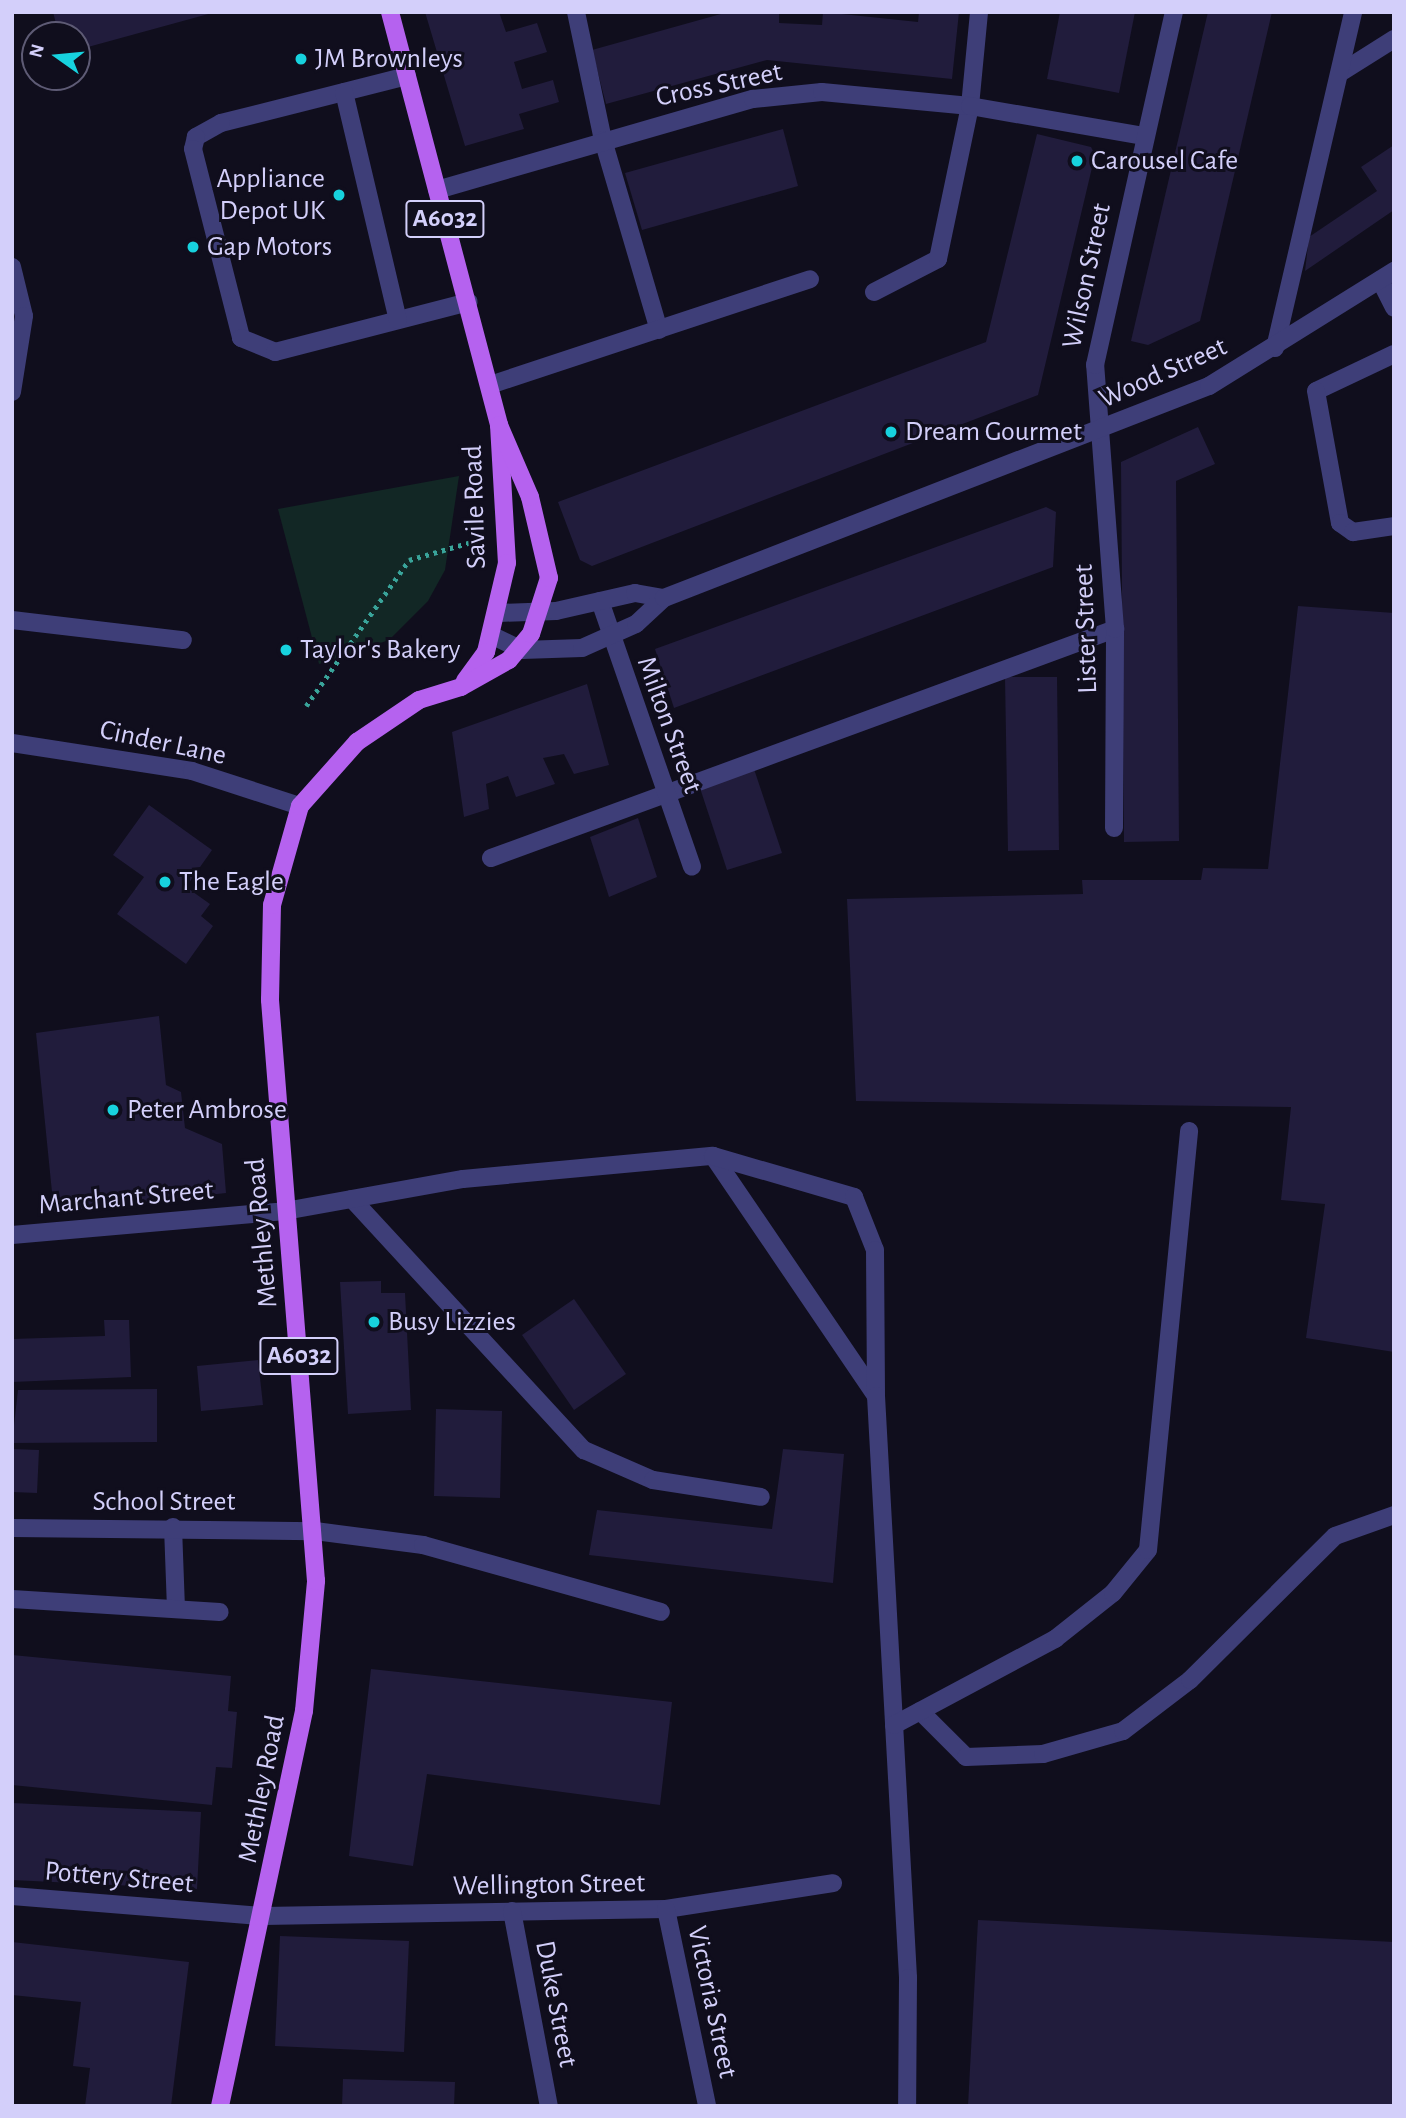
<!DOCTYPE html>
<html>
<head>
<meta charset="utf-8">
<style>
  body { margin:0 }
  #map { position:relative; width:1406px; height:2118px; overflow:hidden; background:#100e1d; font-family:"Alegreya Sans",sans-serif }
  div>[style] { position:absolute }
  .green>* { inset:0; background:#122725 }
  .building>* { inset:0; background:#211c3c }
  .path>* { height:4.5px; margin-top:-2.25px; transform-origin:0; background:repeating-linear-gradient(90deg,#39a49a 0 3.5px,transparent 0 8.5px) }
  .service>* { height:18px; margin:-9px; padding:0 9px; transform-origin:9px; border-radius:9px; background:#3e3e78 }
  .minor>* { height:18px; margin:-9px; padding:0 9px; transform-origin:9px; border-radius:9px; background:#3e3e78 }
  .tertiary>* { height:18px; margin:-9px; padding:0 9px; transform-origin:9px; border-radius:9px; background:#3e3e78 }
  .primary>* { height:18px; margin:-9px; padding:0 9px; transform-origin:9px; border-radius:9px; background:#b562ef }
  .dots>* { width:19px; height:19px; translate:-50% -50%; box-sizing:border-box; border:4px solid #100e1d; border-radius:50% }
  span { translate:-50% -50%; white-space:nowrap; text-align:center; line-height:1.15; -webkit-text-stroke:6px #100e1d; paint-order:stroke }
  .shield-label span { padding:2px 5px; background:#100e1d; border:2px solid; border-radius:5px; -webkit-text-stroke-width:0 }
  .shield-label { font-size:26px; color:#d3cffa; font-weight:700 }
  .poi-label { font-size:28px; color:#d3cffa }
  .left { translate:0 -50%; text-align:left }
  .right { translate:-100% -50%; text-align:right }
  .street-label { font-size:28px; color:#d3cffa }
  .frame { position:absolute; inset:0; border:14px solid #d3cffa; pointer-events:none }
  .north { position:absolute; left:21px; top:21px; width:70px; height:70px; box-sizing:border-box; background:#100e1d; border:2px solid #5e5b75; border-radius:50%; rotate:285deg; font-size:19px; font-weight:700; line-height:28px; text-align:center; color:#d3cffa }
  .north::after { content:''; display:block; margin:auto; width:24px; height:32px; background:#17d2de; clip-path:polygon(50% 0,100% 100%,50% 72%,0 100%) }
</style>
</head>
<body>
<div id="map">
  <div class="green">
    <div style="clip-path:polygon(459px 476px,445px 570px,428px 601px,389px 640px,319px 664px,278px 509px)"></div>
  </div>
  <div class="building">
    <div style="clip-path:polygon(53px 12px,212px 12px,212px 13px,77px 50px,77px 35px,59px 35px)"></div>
    <div style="clip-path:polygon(425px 12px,499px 12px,506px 32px,537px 23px,547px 52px,514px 62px,522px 89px,553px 80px,559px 102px,519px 114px,524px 129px,465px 146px)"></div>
    <div style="clip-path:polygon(728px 12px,779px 12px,779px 23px,822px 25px,823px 12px,918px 22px,919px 12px,959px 12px,952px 79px,767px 60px,606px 104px,592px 50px)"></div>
    <div style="clip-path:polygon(1060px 12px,1135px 12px,1119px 93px,1047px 79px)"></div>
    <div style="clip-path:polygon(1208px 12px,1272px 12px,1200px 321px,1148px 345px,1131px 341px)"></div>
    <div style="clip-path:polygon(783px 129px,798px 186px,642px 230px,625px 173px)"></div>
    <div style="clip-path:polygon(1037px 134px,1091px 147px,1095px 155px,1038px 395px,592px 566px,580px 560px,558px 502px,986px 342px)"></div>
    <div style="clip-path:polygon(1394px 145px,1394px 210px,1305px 271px,1309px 237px,1377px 191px,1361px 167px)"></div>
    <div style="clip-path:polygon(1198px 427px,1215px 464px,1176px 481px,1179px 841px,1124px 842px,1121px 462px)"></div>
    <div style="clip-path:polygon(1046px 507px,1056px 512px,1053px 567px,674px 708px,655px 649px)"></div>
    <div style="clip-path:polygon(1298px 606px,1394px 613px,1394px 1352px,1306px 1338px,1325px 1204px,1281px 1200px,1291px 1107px,856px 1101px,847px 899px,1083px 894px,1082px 880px,1201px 880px,1203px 868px,1268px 869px)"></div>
    <div style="clip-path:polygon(1005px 677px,1057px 677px,1059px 850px,1008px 851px)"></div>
    <div style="clip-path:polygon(587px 684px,609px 765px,574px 774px,564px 754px,543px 758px,555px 784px,516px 797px,508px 776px,486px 784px,489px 809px,464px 817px,452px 732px)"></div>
    <div style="clip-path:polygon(754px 769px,782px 853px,727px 870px,700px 788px)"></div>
    <div style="clip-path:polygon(149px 805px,212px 850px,186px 887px,210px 904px,201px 916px,213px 926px,186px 964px,117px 914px,144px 877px,113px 855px)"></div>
    <div style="clip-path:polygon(638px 818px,657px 877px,609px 897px,590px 837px)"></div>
    <div style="clip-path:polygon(159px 1016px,166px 1085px,181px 1092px,185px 1128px,222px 1144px,226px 1193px,54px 1212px,36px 1033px)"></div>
    <div style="clip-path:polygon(381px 1281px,381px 1293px,405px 1293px,411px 1410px,348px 1414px,340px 1282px)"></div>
    <div style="clip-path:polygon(574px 1299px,626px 1374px,574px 1410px,522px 1335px)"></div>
    <div style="clip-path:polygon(104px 1320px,129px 1320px,131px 1377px,12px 1382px,12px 1339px,105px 1336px)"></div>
    <div style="clip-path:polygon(258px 1360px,263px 1405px,201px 1411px,197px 1366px)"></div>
    <div style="clip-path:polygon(157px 1389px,157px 1442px,12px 1443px,18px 1390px)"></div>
    <div style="clip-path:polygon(436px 1409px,502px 1411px,500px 1498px,434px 1496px)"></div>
    <div style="clip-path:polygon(12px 1449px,39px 1450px,37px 1493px,12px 1492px)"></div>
    <div style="clip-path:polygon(783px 1449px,844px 1454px,833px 1583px,589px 1555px,597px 1510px,772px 1529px)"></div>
    <div style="clip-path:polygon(12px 1655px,231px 1676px,228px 1711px,237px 1712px,232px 1768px,216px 1767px,212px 1805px,12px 1785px)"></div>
    <div style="clip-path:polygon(371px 1669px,672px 1702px,660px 1805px,427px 1774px,413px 1866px,349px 1856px)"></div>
    <div style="clip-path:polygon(12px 1803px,201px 1812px,197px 1889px,12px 1880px)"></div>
    <div style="clip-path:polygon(978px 1920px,1394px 1942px,1394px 2106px,968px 2106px)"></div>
    <div style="clip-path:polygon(280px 1936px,409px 1941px,404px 2052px,275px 2046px)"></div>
    <div style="clip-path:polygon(12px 1942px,189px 1962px,171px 2106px,85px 2106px,90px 2068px,73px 2066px,81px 2002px,12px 1995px)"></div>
    <div style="clip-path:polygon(343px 2079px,455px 2082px,454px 2106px,342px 2106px)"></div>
  </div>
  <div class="path">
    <div style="left:306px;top:706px;width:179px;rotate:-54.8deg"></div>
    <div style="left:409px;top:560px;width:69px;rotate:-16.1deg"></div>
  </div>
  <div class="service">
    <div style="left:576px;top:12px;width:131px;rotate:78.1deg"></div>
    <div style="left:603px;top:140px;width:198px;rotate:73.6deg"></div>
    <div style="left:1340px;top:73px;width:64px;rotate:-32.2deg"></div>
    <div style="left:407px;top:76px;width:192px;rotate:165.8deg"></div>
    <div style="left:221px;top:123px;width:29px;rotate:151deg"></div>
    <div style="left:196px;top:137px;width:12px;rotate:104deg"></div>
    <div style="left:193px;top:149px;width:195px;rotate:75.7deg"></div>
    <div style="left:241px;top:338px;width:37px;rotate:22deg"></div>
    <div style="left:275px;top:352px;width:200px;rotate:-14.5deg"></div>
    <div style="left:344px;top:92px;width:234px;rotate:76.7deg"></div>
    <div style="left:12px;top:267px;width:50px;rotate:76.2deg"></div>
    <div style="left:24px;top:316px;width:77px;rotate:99deg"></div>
    <div style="left:1380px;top:280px;width:31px;rotate:63deg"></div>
    <div style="left:874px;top:292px;width:72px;rotate:-27.3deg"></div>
    <div style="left:938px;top:259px;width:156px;rotate:-78.2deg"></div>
    <div style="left:970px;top:106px;width:94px;rotate:-84.5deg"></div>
    <div style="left:1275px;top:348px;width:345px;rotate:-76.9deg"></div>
    <div style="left:1394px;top:354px;width:86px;rotate:154.6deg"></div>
    <div style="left:1316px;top:391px;width:134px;rotate:79.7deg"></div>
    <div style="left:1340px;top:523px;width:16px;rotate:35deg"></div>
    <div style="left:1353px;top:532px;width:41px;rotate:-8.3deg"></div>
    <div style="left:490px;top:385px;width:337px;rotate:-18.3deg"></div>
    <div style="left:12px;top:620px;width:172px;rotate:6.7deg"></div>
    <div style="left:491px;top:858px;width:665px;rotate:-20.15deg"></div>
    <div style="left:713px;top:1156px;width:290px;rotate:55.8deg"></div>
    <div style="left:352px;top:1199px;width:342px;rotate:47.3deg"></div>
    <div style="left:584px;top:1450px;width:75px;rotate:23.5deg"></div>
    <div style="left:653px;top:1480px;width:109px;rotate:8.9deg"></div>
    <div style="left:285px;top:1211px;width:181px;rotate:-10.2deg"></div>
    <div style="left:463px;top:1179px;width:251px;rotate:-5.3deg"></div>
    <div style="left:713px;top:1156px;width:147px;rotate:16.2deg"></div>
    <div style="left:854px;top:1197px;width:57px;rotate:68.4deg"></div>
    <div style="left:875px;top:1250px;width:146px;rotate:89.6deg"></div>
    <div style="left:876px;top:1396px;width:583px;rotate:86.85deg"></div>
    <div style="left:908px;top:1978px;width:128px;rotate:90.4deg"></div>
    <div style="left:173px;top:1527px;width:82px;rotate:87.9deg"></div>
    <div style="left:315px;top:1531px;width:109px;rotate:7.4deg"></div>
    <div style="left:423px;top:1545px;width:247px;rotate:15.7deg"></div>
    <div style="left:12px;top:1599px;width:208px;rotate:3.6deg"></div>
    <div style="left:920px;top:1711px;width:65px;rotate:45deg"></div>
    <div style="left:966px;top:1757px;width:77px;rotate:-2.2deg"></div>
    <div style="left:1043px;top:1754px;width:83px;rotate:-16deg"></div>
    <div style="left:1123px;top:1731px;width:84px;rotate:-37.3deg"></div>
    <div style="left:1190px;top:1680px;width:204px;rotate:-44.8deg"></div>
    <div style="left:1335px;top:1536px;width:63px;rotate:-19.6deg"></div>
    <div style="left:894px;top:1725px;width:183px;rotate:-28.1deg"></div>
    <div style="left:1055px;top:1639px;width:74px;rotate:-38.4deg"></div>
    <div style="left:1113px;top:1593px;width:55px;rotate:-50.9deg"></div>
    <div style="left:1148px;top:1550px;width:421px;rotate:-84.4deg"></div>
  </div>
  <div class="minor">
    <div style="left:437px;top:190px;width:329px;rotate:-16.1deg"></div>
    <div style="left:753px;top:99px;width:69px;rotate:-5.8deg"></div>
    <div style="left:822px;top:92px;width:149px;rotate:5.4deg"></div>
    <div style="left:970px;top:106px;width:177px;rotate:9.8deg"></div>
    <div style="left:600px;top:601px;width:281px;rotate:70.9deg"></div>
    <div style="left:12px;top:743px;width:182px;rotate:8.8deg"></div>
    <div style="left:192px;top:771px;width:114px;rotate:18deg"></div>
    <div style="left:1114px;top:828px;width:199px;rotate:-89.7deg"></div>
    <div style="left:1115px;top:629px;width:265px;rotate:-94.3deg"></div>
    <div style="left:1095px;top:365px;width:362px;rotate:-77.4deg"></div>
    <div style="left:12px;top:1235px;width:274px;rotate:-5deg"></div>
    <div style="left:12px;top:1528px;width:303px;rotate:0.6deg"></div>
    <div style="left:12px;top:1896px;width:252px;rotate:4.6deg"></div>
    <div style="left:263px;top:1916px;width:403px;rotate:-1deg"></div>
    <div style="left:666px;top:1909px;width:169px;rotate:-8.8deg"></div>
    <div style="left:666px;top:1909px;width:201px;rotate:78.2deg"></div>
    <div style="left:512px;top:1911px;width:198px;rotate:79.3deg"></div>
  </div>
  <div class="tertiary">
    <div style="left:499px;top:613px;width:57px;rotate:-2deg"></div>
    <div style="left:556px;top:611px;width:81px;rotate:-12.8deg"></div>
    <div style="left:635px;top:593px;width:29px;rotate:10deg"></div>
    <div style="left:491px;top:635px;width:34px;rotate:26deg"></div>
    <div style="left:522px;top:650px;width:60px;rotate:-1.9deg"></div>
    <div style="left:582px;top:648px;width:59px;rotate:-24deg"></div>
    <div style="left:636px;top:624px;width:38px;rotate:-43deg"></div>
    <div style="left:664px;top:598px;width:585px;rotate:-21.26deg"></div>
    <div style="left:1209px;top:386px;width:218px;rotate:-31.9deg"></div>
  </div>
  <div class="primary">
    <div style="left:390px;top:12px;width:427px;rotate:75.2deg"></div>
    <div style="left:499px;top:425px;width:138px;rotate:86.7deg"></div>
    <div style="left:507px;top:563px;width:91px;rotate:103.3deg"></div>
    <div style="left:486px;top:652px;width:36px;rotate:126deg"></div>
    <div style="left:220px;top:2106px;width:404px;rotate:-78deg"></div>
    <div style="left:304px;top:1711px;width:131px;rotate:-84.7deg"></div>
    <div style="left:316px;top:1581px;width:583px;rotate:-94.53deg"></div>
    <div style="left:270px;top:1000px;width:95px;rotate:-88.8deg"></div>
    <div style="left:272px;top:905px;width:103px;rotate:-74.2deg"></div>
    <div style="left:300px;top:806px;width:86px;rotate:-48.3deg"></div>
    <div style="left:357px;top:742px;width:75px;rotate:-34.1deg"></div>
    <div style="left:419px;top:700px;width:44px;rotate:-17.2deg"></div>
    <div style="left:461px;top:687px;width:55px;rotate:-29.4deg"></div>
    <div style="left:509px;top:660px;width:34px;rotate:-50deg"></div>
    <div style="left:531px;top:634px;width:59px;rotate:-72.2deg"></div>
    <div style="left:549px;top:578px;width:83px;rotate:-103.2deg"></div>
    <div style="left:530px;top:497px;width:78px;rotate:-113.3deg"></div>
  </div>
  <div class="dots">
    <div style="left:301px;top:59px;background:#17d2de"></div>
    <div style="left:1077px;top:161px;background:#17d2de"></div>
    <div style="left:339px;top:195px;background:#17d2de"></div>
    <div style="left:193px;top:247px;background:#17d2de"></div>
    <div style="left:891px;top:432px;background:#17d2de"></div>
    <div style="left:286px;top:650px;background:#17d2de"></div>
    <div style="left:165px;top:882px;background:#17d2de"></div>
    <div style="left:113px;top:1110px;background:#17d2de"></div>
    <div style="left:374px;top:1322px;background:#17d2de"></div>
  </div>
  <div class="shield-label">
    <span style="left:445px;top:219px">A6032</span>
    <span style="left:299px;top:1356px">A6032</span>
  </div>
  <div class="poi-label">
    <span class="left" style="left:315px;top:59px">JM Brownleys</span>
    <span class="left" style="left:1091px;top:161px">Carousel Cafe</span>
    <span class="right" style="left:325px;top:195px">Appliance<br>Depot UK</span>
    <span class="left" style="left:207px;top:247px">Gap Motors</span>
    <span class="left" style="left:905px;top:432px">Dream Gourmet</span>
    <span class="left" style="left:300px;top:650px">Taylor's Bakery</span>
    <span class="left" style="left:179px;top:882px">The Eagle</span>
    <span class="left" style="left:127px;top:1110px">Peter Ambrose</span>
    <span class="left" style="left:388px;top:1322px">Busy Lizzies</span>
  </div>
  <div class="street-label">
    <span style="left:719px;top:85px;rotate:-12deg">Cross Street</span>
    <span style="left:1087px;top:276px;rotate:-78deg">Wilson Street</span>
    <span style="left:1163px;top:373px;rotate:-24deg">Wood Street</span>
    <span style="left:475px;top:507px;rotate:-92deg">Savile Road</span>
    <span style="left:1086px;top:629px;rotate:-92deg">Lister Street</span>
    <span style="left:669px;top:725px;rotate:70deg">Milton Street</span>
    <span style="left:163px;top:743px;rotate:12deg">Cinder Lane</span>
    <span style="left:126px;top:1198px;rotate:-5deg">Marchant Street</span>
    <span style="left:262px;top:1233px;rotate:-95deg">Methley Road</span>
    <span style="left:164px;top:1502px">School Street</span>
    <span style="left:262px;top:1789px;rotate:-79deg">Methley Road</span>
    <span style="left:119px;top:1878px;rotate:5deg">Pottery Street</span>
    <span style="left:549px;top:1885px;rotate:-1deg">Wellington Street</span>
    <span style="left:712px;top:2002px;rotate:78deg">Victoria Street</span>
    <span style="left:556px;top:2004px;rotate:79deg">Duke Street</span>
  </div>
  <div class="frame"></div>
  <div class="north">N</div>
</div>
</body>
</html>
